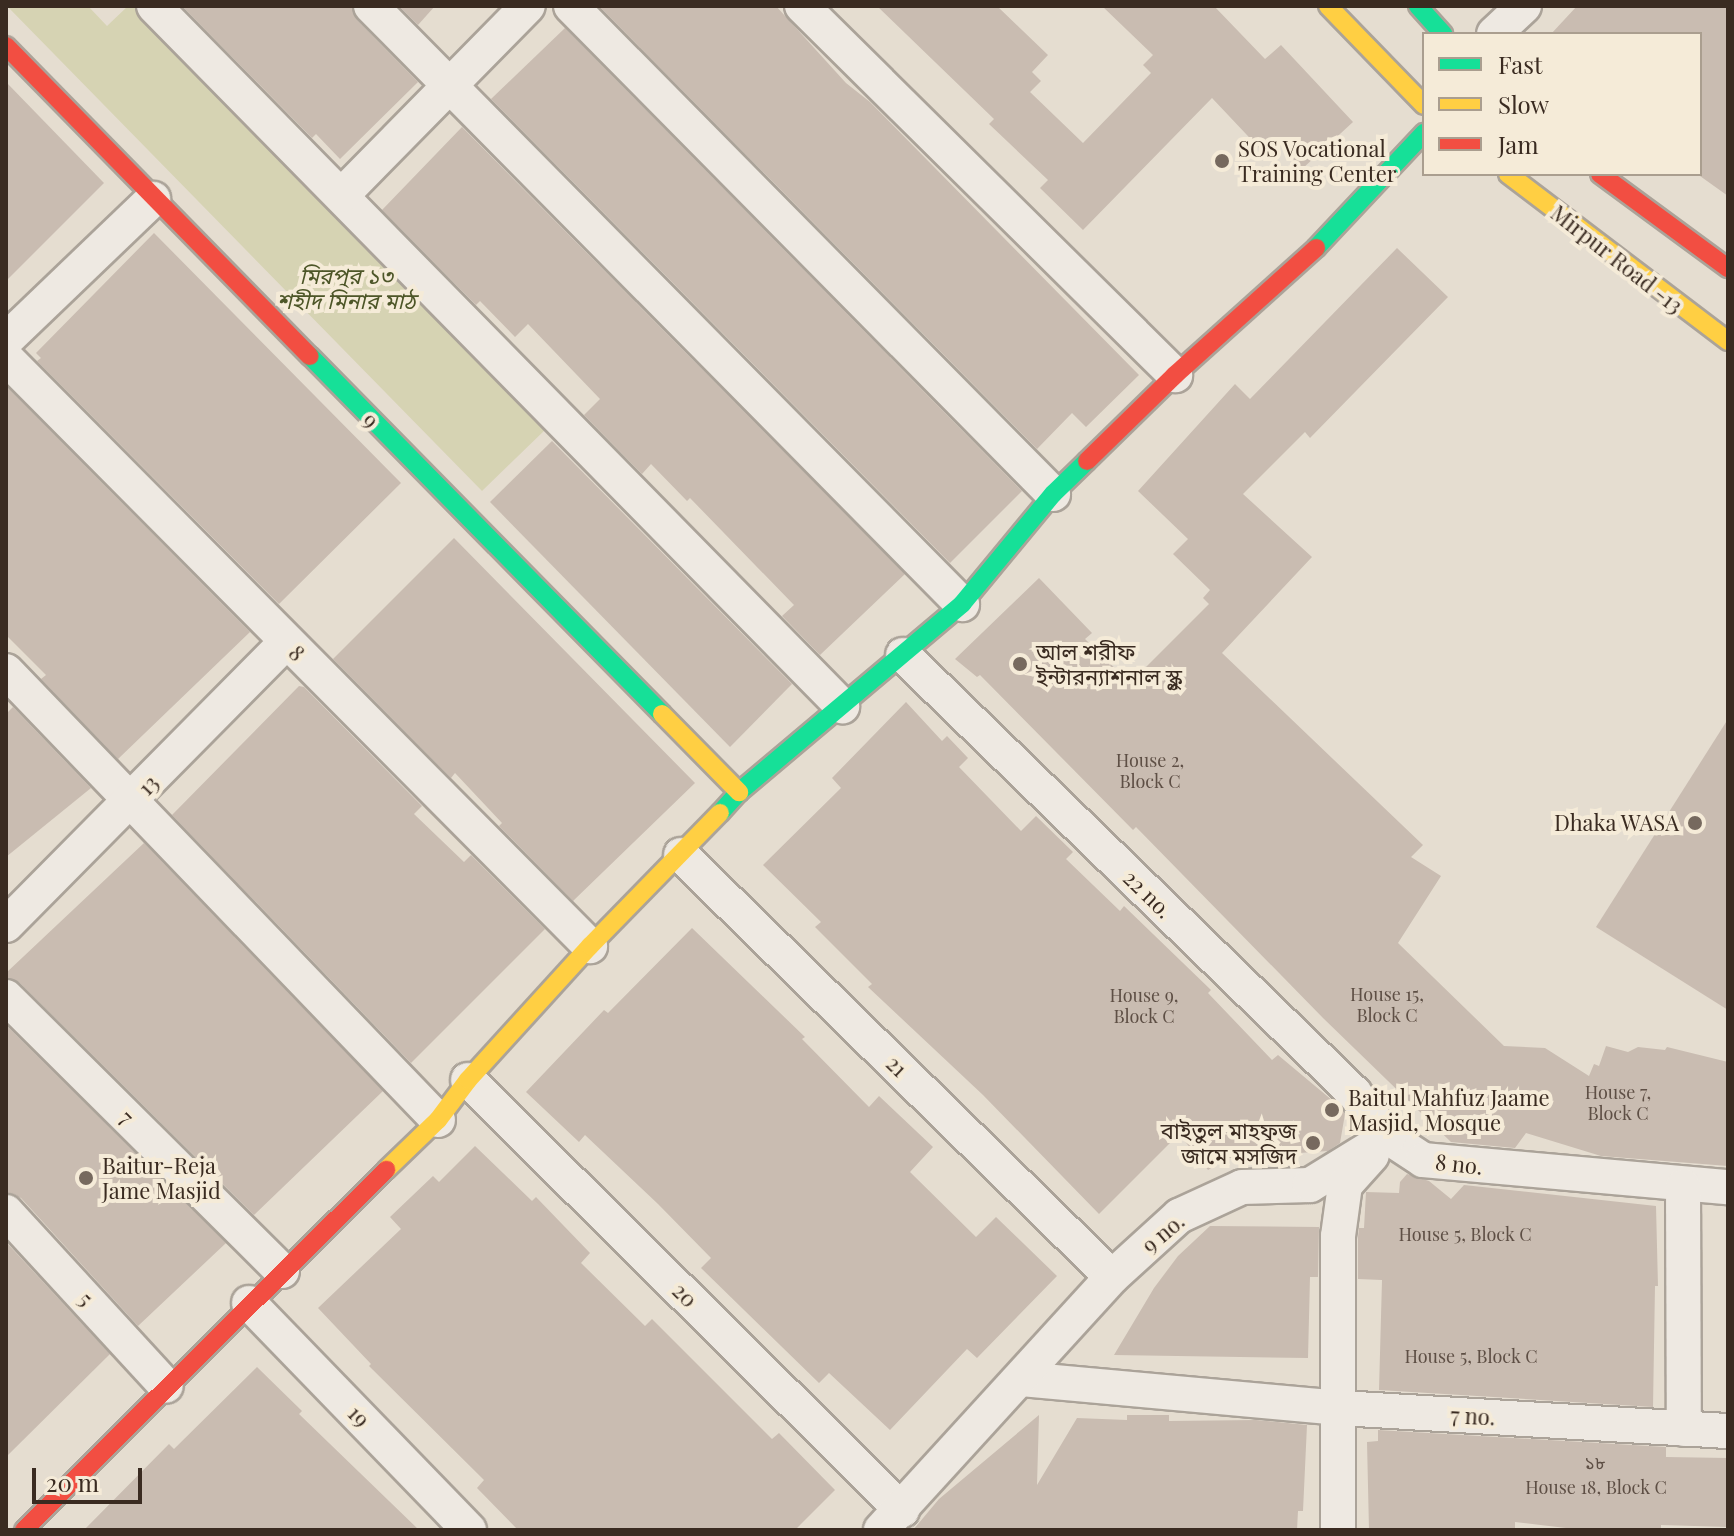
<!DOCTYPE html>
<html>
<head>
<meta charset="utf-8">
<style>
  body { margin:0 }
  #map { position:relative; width:1734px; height:1536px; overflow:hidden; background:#e5ddd0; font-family:"Playfair Display","Noto Sans Bengali",serif }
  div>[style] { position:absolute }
  .green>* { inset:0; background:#d6d3b3 }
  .building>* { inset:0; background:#c9bcb1 }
  .roads { filter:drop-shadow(2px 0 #aba399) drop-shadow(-2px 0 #aba399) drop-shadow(0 2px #aba399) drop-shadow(0 -2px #aba399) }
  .street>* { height:34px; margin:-17px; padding:0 17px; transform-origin:17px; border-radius:17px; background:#eee9e2 }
  .fast>* { height:18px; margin:-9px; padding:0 9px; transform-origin:9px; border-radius:9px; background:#16e098 }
  .slow>* { height:18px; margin:-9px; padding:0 9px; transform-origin:9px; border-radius:9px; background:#ffcf43 }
  .jam>* { height:18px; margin:-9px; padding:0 9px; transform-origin:9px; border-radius:9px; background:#f24e42 }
  .dots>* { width:22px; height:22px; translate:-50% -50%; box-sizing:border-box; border:4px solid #f5ebd8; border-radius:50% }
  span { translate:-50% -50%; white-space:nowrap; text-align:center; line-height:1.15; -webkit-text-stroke:8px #f5ebd8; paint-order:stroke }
  .number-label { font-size:18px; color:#5e4f45 }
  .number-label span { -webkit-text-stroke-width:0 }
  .poi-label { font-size:22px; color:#3a2b21 }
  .left { translate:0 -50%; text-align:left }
  .right { translate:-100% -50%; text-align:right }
  .street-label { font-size:22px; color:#3a2b21 }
  .park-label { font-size:22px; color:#4d5628; font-style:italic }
  .frame { position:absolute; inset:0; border:8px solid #3a2b21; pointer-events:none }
  .legend { position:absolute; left:1422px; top:32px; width:280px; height:144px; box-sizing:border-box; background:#f5ebd8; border:2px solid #aa9e8f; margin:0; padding:10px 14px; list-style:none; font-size:24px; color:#3a2b21 }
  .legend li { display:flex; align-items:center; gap:16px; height:40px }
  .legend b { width:40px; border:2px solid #aa9e8f }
  .scale { position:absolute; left:32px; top:1468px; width:110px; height:36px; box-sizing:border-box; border:4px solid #3a2b21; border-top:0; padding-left:10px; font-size:24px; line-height:28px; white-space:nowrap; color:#3a2b21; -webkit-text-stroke:6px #f5ebd8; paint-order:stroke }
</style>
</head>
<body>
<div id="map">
  <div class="green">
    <div style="clip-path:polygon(7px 6px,88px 6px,107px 26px,128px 6px,134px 6px,547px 428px,482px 491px)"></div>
  </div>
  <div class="building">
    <div style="clip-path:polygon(182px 6px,352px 6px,357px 20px,418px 82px,340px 159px,316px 134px,312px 138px)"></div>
    <div style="clip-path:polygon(399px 6px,435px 6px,418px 25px)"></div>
    <div style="clip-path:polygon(599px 6px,776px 6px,846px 83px,870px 102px,1139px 375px,1086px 427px,1072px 413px,1037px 449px)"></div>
    <div style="clip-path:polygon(877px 6px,997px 6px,1048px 55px,1032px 72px,1041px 81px,1030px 92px,1083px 143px,1151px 73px,1143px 65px,1153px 55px,1102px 6px,1214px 6px,1265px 59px,1281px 45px,1353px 122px,1302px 169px,1276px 140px,1263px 152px,1212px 98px,1083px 230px,1040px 188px,1048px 180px,989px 124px,994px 119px)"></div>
    <div style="clip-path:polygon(1577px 6px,1728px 6px,1728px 196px,1700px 176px,1700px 34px,1551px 34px)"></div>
    <div style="clip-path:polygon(565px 28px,1022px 491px,950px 563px,491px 99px)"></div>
    <div style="clip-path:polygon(6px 82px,104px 183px,6px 281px)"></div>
    <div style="clip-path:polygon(462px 127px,905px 574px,820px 655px,782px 616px,794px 605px,690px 498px,687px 501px,651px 464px,642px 474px,584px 415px,600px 399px,528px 324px,515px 337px,480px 301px,476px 305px,382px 210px)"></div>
    <div style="clip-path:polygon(154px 233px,401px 483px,279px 604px,37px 361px,41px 358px,36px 353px)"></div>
    <div style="clip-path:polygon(1397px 248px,1448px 297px,1310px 438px,1305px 432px,1243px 494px,1312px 557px,1222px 653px,1423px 845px,1411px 857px,1441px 876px,1398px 943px,1504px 1046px,1545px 1048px,1589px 1076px,1594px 1064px,1599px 1066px,1606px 1046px,1628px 1052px,1638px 1047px,1665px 1050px,1667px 1047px,1728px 1062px,1728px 1166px,1601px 1156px,1526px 1133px,1515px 1148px,1451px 1142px,1323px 1018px,1136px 827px,1133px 830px,980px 675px,977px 677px,955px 659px,1039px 578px,1092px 633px,1085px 639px,1130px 683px,1209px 604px,1203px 598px,1210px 590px,1173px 554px,1188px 539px,1138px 491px,1235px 384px,1250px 399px)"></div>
    <div style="clip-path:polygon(8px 388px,250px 632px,118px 759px,41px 679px,46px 675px,6px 635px)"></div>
    <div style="clip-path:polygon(552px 441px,792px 684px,730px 747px,490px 502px)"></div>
    <div style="clip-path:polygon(454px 538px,695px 783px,573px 901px,499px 826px,502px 823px,455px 773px,451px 778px,333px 659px)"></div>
    <div style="clip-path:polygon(299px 686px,304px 687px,422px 806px,414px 814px,464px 862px,471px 855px,545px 929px,411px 1063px,172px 815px)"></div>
    <div style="clip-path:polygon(906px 702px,942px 741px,947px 736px,968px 758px,959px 767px,1021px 831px,1036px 816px,1073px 852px,1066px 859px,1120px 911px,1124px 906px,1211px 990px,1208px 993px,1272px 1060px,1278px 1055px,1339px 1106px,1345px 1114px,1340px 1143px,1328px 1151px,1228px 1158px,1208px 1170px,1179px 1134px,1099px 1214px,983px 1095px,868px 987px,872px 984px,815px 927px,821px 922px,763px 865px,841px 788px,832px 778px)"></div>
    <div style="clip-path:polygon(13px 707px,91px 788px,6px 857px,6px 714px)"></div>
    <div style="clip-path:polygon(1728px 719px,1728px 1010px,1596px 927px)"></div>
    <div style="clip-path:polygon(144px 843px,383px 1091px,254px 1215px,20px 983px,6px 978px,6px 973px)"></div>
    <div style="clip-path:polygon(692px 928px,805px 1037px,802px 1039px,869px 1107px,879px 1096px,933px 1147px,910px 1172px,976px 1237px,996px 1217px,1057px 1276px,977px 1358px,967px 1349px,890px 1430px,829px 1373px,819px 1383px,701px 1268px,711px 1258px,658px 1204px,585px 1135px,579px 1142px,526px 1092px,604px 1010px,608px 1013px)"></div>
    <div style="clip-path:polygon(6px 1025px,226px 1243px,138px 1326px,21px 1198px,6px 1193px)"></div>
    <div style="clip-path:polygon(475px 1146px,532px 1201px,536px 1197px,590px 1253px,581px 1263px,645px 1326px,652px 1319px,772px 1439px,779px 1433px,835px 1490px,795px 1530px,518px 1530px,477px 1488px,484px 1480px,369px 1366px,371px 1364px,318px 1308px,401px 1229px,390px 1217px,433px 1176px,439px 1182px)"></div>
    <div style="clip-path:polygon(1407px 1174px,1429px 1181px,1451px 1199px,1464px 1185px,1656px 1206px,1658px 1286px,1655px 1286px,1653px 1407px,1379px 1390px,1382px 1280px,1358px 1279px,1358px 1237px,1359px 1228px,1364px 1228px,1366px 1192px,1399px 1193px,1400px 1182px)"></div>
    <div style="clip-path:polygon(1210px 1226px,1319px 1227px,1318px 1277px,1310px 1277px,1308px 1358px,1114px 1355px,1154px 1288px,1178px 1256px)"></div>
    <div style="clip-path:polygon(6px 1242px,110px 1354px,6px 1457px)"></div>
    <div style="clip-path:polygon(257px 1367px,302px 1411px,299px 1414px,419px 1530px,84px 1530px,169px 1444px,174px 1449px)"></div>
    <div style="clip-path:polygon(1039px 1415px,1037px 1485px,1077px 1418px,1127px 1420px,1127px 1415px,1169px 1415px,1169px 1421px,1256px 1420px,1307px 1425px,1303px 1511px,1298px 1511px,1297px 1530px,913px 1530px,939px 1499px)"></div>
    <div style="clip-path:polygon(1378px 1430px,1666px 1447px,1666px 1457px,1728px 1458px,1728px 1527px,1661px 1525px,1661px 1530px,1583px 1530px,1515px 1522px,1515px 1530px,1369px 1530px,1367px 1442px,1378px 1441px)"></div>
  </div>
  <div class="roads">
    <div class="street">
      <div style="left:154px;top:6px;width:982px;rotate:45.5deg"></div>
      <div style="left:371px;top:6px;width:841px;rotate:45.34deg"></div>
      <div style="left:571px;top:6px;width:686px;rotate:45.35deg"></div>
      <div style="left:802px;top:6px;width:525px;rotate:44.69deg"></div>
      <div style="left:1494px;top:34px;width:41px;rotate:-43deg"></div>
      <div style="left:342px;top:195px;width:265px;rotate:-45.5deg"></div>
      <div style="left:6px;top:340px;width:204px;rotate:-43.8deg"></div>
      <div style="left:6px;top:358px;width:829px;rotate:45.2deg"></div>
      <div style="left:903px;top:655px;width:629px;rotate:44.16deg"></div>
      <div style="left:1354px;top:1093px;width:56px;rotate:52.3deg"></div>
      <div style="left:1388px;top:1137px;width:42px;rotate:33.3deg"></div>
      <div style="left:1423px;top:1160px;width:306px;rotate:5.1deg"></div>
      <div style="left:6px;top:671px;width:623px;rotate:46.11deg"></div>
      <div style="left:681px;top:855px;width:603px;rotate:44.4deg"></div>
      <div style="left:6px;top:925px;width:398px;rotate:-45.3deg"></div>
      <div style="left:6px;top:997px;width:389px;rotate:44.8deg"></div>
      <div style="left:468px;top:1080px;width:611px;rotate:44.73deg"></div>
      <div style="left:1683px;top:1186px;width:243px;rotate:89.8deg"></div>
      <div style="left:6px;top:1212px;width:236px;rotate:47.4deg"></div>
      <div style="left:249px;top:1303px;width:316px;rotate:45.9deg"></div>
      <div style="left:1022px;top:1379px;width:319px;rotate:5.2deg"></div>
      <div style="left:1340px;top:1408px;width:389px;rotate:3.4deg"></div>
      <div style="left:881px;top:1530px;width:343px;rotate:-47.6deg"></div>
      <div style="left:1112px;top:1277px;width:91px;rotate:-42.3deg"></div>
      <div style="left:1179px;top:1216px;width:69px;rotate:-24.7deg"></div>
      <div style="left:1242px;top:1187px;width:68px;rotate:-1.7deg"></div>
      <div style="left:1310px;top:1185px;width:92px;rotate:-31.6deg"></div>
      <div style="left:1338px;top:1530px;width:294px;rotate:-90deg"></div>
      <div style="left:1338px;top:1236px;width:51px;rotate:-82.2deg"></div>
      <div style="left:1345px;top:1185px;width:40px;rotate:-48deg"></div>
    </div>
    <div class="fast">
      <div style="left:1418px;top:6px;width:38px;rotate:48deg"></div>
      <div style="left:1316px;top:248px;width:158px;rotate:-46.8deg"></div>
      <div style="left:310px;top:356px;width:502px;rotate:45.48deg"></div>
      <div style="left:720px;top:813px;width:28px;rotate:-48deg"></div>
      <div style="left:739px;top:792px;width:292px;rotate:-40.1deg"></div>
      <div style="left:962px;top:604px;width:143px;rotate:-50.4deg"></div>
      <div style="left:1053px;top:494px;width:47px;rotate:-44.1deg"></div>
    </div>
    <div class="slow">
      <div style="left:1328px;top:6px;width:138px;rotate:45.9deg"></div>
      <div style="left:1508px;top:174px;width:276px;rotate:37.2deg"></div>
      <div style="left:662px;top:714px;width:110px;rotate:45.4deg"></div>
      <div style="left:386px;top:1170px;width:72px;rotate:-43.9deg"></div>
      <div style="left:438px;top:1120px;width:50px;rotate:-53.1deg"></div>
      <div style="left:468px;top:1080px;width:181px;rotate:-47.7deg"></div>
      <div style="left:590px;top:946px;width:186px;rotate:-45.7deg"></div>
    </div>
    <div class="jam">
      <div style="left:6px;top:46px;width:434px;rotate:45.6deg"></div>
      <div style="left:1600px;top:174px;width:159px;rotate:36.3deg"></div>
      <div style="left:1087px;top:461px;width:123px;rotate:-44.3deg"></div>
      <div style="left:1175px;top:375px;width:190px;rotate:-42deg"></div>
      <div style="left:24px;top:1530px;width:511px;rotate:-44.84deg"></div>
    </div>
  </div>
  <div class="dots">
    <div style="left:1222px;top:161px;background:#76695e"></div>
    <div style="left:1020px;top:664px;background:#76695e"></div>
    <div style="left:1695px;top:823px;background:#76695e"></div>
    <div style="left:1332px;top:1110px;background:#76695e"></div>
    <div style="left:1313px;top:1143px;background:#76695e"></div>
    <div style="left:86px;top:1178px;background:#76695e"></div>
  </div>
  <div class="number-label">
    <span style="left:1150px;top:771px">House 2,<br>Block C</span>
    <span style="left:1387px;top:1005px">House 15,<br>Block C</span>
    <span style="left:1144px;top:1006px">House 9,<br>Block C</span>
    <span style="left:1618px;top:1103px">House 7,<br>Block C</span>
    <span style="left:1465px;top:1234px">House 5, Block C</span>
    <span style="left:1471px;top:1356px">House 5, Block C</span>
    <span style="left:1595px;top:1462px">১৮</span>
    <span style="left:1596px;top:1487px">House 18, Block C</span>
  </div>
  <div class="poi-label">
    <span class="left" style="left:1238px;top:161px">SOS Vocational<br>Training Center</span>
    <span class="left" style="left:1036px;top:664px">আল শরীফ<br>ইন্টারন্যাশনাল স্কুল</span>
    <span class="right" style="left:1679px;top:823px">Dhaka WASA</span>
    <span class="left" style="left:1348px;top:1110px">Baitul Mahfuz Jaame<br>Masjid, Mosque</span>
    <span class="right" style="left:1297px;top:1143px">বাইতুল মাহফুজ<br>জামে মসজিদ</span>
    <span class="left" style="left:102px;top:1178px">Baitur-Reja<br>Jame Masjid</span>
  </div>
  <div class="street-label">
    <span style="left:1617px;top:259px;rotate:38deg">Mirpur Road -13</span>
    <span style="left:371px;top:420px;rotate:45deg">9</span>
    <span style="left:297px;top:653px;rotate:45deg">8</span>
    <span style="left:148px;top:785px;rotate:-46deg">13</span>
    <span style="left:1148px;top:894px;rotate:44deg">22 no.</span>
    <span style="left:897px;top:1066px;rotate:44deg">21</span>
    <span style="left:127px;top:1117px;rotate:45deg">7</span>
    <span style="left:1459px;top:1164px;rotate:6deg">8 no.</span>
    <span style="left:1163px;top:1233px;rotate:-40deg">9 no.</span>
    <span style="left:685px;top:1295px;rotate:45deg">20</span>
    <span style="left:86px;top:1299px;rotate:47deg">5</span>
    <span style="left:359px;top:1416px;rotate:46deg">19</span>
    <span style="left:1473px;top:1416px;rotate:3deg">7 no.</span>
  </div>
  <div class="park-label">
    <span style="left:346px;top:288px">মিরপুর ১৩<br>শহীদ মিনার মাঠ</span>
  </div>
  <div class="frame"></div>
  <ul class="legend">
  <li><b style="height:10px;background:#16e098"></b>Fast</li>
  <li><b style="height:10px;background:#ffcf43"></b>Slow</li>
  <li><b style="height:10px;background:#f24e42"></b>Jam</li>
  </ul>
  <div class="scale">20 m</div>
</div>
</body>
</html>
